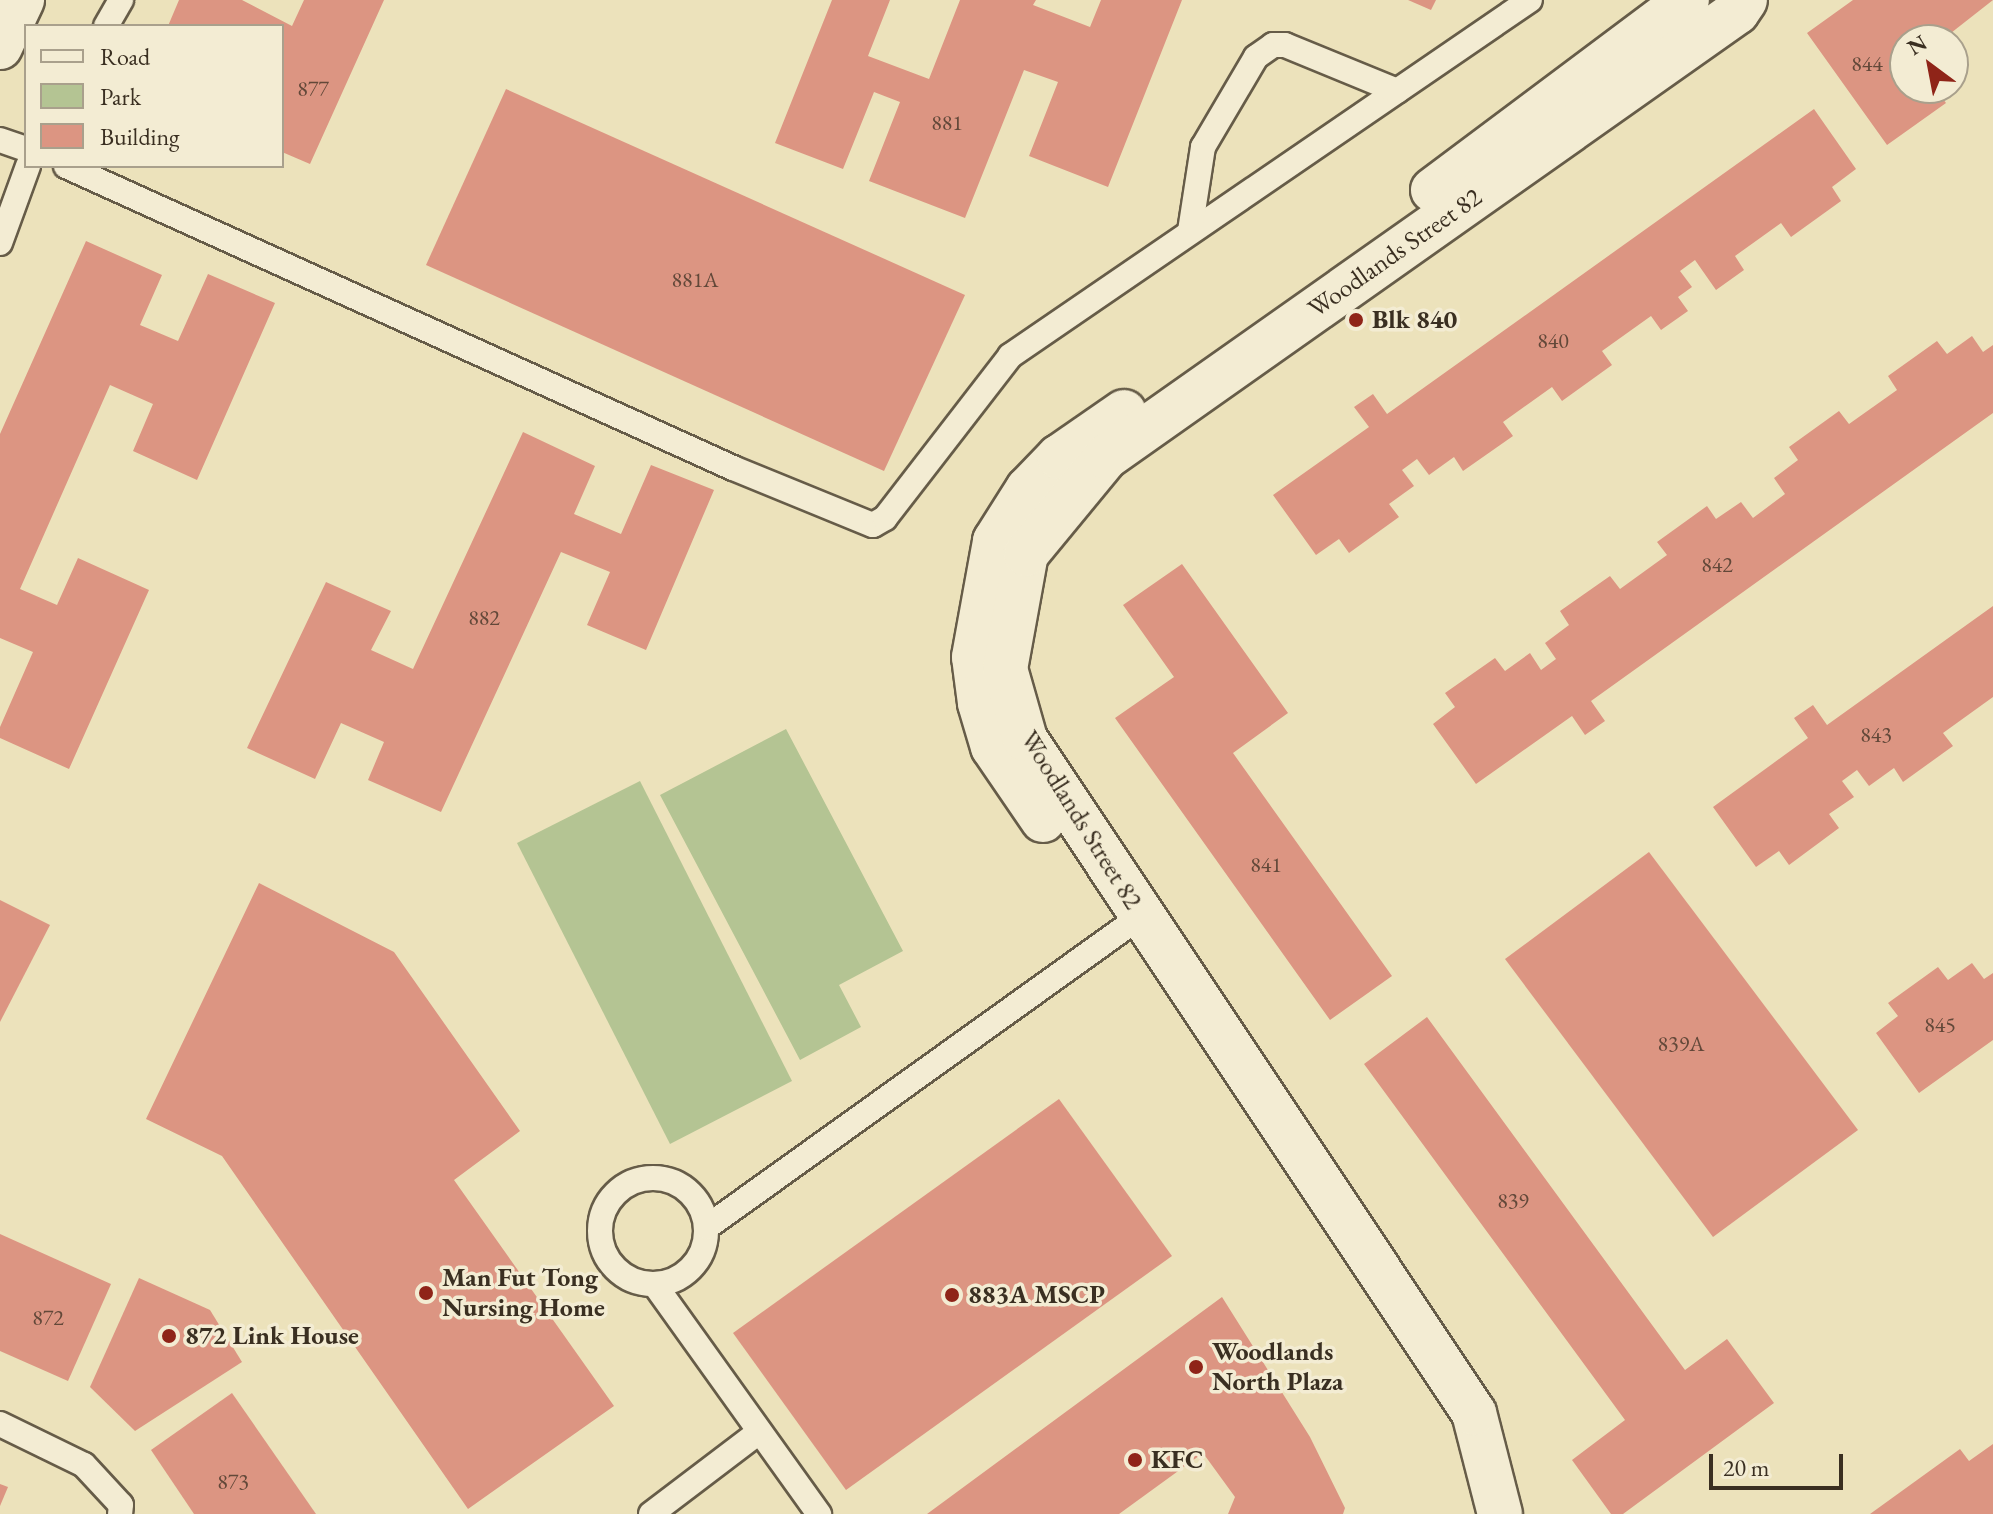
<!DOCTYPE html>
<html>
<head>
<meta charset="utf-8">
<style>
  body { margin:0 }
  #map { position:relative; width:1993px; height:1514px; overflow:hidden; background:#ece2bb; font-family:"EB Garamond",serif }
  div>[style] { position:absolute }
  .green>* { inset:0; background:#b4c493 }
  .building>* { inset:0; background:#dc9582 }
  .roads { filter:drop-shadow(2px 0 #665c48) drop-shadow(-2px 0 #665c48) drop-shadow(0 2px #665c48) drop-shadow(0 -2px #665c48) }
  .service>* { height:24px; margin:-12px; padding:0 12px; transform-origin:12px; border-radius:12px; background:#f3ecd3 }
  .service>.ring { margin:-12px; padding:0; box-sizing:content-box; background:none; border:24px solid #f3ecd3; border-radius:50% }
  .minor>* { height:44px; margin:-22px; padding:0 22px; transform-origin:22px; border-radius:22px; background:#f3ecd3 }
  .secondary>* { height:44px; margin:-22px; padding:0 22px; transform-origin:22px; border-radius:22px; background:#f3ecd3 }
  .dots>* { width:22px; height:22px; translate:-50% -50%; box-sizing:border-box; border:4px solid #f3ecd3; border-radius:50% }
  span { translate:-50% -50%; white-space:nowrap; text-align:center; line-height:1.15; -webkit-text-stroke:7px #f3ecd3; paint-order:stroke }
  .number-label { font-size:22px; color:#624839 }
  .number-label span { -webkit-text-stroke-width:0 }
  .street-label { font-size:26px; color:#3a2f21 }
  .poi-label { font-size:26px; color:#3a2f21; font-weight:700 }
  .left { translate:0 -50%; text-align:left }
  .legend { position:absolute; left:24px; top:24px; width:260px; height:144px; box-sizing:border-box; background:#f3ecd3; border:2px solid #a9a08c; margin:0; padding:10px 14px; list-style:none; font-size:24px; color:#3a2f21 }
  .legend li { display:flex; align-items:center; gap:16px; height:40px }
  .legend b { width:40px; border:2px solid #a9a08c }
  .north { position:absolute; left:1889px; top:24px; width:80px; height:80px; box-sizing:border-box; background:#f3ecd3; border:2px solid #a9a08c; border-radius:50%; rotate:328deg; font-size:22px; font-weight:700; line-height:32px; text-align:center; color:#3a2f21 }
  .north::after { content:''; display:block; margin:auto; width:28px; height:36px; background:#8f2418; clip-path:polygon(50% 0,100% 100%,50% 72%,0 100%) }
  .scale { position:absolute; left:1709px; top:1454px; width:134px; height:36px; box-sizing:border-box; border:4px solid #3a2f21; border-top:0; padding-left:10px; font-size:24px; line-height:28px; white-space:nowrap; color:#3a2f21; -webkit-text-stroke:6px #f3ecd3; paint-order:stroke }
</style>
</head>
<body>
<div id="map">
  <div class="green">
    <div style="clip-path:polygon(786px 729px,903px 951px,839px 985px,861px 1027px,800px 1060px,660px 795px)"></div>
    <div style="clip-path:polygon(640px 781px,792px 1081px,670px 1144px,517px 843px)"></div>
  </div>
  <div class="building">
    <div style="clip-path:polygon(179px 0,242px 0,292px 26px,304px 0,384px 0,310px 164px,282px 152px,282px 26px,168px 26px)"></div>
    <div style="clip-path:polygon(832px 0,890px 0,868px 56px,929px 79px,960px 0,1036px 0,1033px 5px,1090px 27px,1101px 0,1182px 0,1108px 187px,1029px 156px,1058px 82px,1024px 70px,965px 218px,869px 181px,900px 102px,874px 92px,843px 169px,775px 143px)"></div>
    <div style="clip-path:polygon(1408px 0,1436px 0,1431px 10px)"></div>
    <div style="clip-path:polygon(1853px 0,1993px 0,1942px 40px,1905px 40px,1905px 88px,1935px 88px,1946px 103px,1887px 145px,1807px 33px)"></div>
    <div style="clip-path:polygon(506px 89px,965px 295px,884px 471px,426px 265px)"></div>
    <div style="clip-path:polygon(1814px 109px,1856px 169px,1832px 187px,1841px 201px,1791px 237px,1781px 223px,1735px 256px,1744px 270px,1716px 290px,1695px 260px,1680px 271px,1692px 287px,1678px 297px,1688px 311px,1661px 330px,1651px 316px,1602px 351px,1612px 365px,1562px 401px,1552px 387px,1503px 422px,1513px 436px,1463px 471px,1454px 457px,1429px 475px,1417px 459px,1402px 470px,1414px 486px,1389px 504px,1399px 517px,1349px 553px,1339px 539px,1316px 555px,1273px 495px,1369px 427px,1354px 407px,1373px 394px,1387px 414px)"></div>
    <div style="clip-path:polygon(86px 241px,162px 275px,140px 325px,178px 341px,208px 274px,275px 303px,197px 480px,133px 451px,153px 404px,110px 385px,20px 589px,57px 605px,78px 558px,149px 590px,69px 769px,0 738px,0 727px,33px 652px,0 638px,0 434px)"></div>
    <div style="clip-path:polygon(1972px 336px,1983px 352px,1993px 345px,1993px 413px,1591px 701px,1605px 721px,1585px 735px,1572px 716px,1476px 784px,1433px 724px,1455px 707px,1445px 693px,1495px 658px,1505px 671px,1530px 653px,1541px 670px,1556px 659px,1545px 643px,1569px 625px,1560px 611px,1610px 576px,1620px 589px,1667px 555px,1657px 542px,1707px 506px,1716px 519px,1741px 502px,1753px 518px,1785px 494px,1774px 478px,1798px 460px,1789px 447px,1839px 411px,1849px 424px,1897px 390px,1888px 376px,1937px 341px,1947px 354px)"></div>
    <div style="clip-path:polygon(523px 432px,595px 466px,574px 514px,621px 534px,651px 465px,714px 490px,646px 650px,587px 625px,610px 572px,561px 552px,441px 812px,368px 780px,384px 742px,341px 723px,315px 779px,247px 748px,326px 582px,391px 611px,371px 650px,413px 669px)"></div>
    <div style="clip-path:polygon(1182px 564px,1288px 713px,1233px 753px,1392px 976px,1330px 1020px,1115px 718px,1174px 677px,1123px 605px)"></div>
    <div style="clip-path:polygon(1993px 606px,1993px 697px,1943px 733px,1953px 746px,1903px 782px,1894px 768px,1869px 786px,1857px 770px,1842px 781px,1854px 797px,1829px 814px,1839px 828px,1789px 865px,1779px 851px,1756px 867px,1713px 807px,1808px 738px,1794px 718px,1813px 705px,1827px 725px)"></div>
    <div style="clip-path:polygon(1649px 852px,1858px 1130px,1713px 1237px,1505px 959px)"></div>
    <div style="clip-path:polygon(259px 883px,394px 952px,520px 1131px,454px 1180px,614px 1406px,468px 1509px,222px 1156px,146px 1119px)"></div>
    <div style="clip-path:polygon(0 900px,50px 925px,0 1022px)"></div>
    <div style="clip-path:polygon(1972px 963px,1984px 979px,1993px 973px,1993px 1040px,1919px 1093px,1876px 1033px,1898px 1016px,1888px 1003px,1938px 967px,1948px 980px)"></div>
    <div style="clip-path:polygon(1427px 1017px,1685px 1370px,1727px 1339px,1774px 1403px,1623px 1514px,1611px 1514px,1572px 1460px,1625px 1420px,1364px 1064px)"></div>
    <div style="clip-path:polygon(1059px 1099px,1172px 1256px,846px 1490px,733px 1333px)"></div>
    <div style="clip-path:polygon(0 1234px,111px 1284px,68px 1381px,0 1351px)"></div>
    <div style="clip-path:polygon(139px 1278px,210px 1310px,242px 1362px,135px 1431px,90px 1387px)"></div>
    <div style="clip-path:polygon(1222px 1297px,1310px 1437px,1345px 1508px,1343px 1514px,1228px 1514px,1235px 1497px,1203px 1453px,1119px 1514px,927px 1514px)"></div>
    <div style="clip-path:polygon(232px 1393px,316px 1514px,194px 1514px,151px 1450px)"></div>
    <div style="clip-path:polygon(1993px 1444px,1993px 1514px,1870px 1514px,1960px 1449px,1969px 1461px)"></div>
    <div style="clip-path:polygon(0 1484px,8px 1487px,0 1506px)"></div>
  </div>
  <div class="roads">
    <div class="service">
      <div style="left:106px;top:26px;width:30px;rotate:-60deg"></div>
      <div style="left:0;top:140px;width:28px;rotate:19deg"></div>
      <div style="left:66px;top:166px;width:732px;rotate:24.36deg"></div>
      <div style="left:733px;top:468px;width:151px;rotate:22.2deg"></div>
      <div style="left:873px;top:525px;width:14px;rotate:-30deg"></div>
      <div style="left:885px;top:518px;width:205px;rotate:-52.3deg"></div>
      <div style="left:1010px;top:356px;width:630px;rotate:-34.4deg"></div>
      <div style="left:1190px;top:231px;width:85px;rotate:-81.2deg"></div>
      <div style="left:1203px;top:147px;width:104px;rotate:-59.5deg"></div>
      <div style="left:1256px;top:57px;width:21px;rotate:-35deg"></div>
      <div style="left:1273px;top:45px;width:12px"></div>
      <div style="left:1285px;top:45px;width:121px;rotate:22.3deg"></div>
      <div style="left:0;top:243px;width:82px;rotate:-70deg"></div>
      <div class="ring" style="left:600px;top:1178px;width:82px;height:82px"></div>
      <div style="left:707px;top:1227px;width:534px;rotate:-35.62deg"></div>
      <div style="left:655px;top:1285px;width:282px;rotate:54.4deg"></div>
      <div style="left:0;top:1424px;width:93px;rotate:26deg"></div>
      <div style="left:84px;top:1465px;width:54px;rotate:47.2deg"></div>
      <div style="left:121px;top:1505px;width:9px;rotate:96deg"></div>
      <div style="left:651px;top:1514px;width:136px;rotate:-37.2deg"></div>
    </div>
    <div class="minor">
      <div style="left:1433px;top:190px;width:317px;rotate:-36.8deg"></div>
      <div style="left:1043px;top:820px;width:88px;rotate:-124.4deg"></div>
      <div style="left:993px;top:747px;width:46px;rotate:-106.5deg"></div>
      <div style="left:980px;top:703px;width:46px;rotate:-97.4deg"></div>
      <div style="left:974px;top:657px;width:118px;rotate:-79.7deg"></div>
      <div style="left:995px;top:541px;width:62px;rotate:-57.6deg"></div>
      <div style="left:1028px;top:489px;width:45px;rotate:-45.9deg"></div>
      <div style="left:1059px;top:457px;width:79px;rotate:-34.7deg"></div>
      <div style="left:1500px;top:1514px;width:104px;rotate:-104.4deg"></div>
      <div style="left:1474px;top:1413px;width:810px;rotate:-123.67deg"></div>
      <div style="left:1025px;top:739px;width:73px;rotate:-105.9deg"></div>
      <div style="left:1005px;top:669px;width:117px;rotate:-79.7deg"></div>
      <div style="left:1026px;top:554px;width:126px;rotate:-50.5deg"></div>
      <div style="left:1106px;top:457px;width:772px;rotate:-35.19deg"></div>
      <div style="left:1737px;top:12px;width:14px;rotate:-56deg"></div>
    </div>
    <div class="secondary">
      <div style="left:0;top:47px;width:52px;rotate:-64.9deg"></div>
    </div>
  </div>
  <div class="dots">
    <div style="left:1356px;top:320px;background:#8f2418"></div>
    <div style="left:426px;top:1293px;background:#8f2418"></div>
    <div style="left:952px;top:1295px;background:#8f2418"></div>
    <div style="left:169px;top:1336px;background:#8f2418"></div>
    <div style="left:1196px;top:1367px;background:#8f2418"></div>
    <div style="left:1135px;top:1460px;background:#8f2418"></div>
  </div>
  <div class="number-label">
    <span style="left:1867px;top:64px">844</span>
    <span style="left:313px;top:89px">877</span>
    <span style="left:947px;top:123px">881</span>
    <span style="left:695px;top:280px">881A</span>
    <span style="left:1553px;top:341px">840</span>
    <span style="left:1717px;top:565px">842</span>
    <span style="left:484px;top:618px">882</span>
    <span style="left:1876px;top:735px">843</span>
    <span style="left:1266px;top:865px">841</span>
    <span style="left:1940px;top:1025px">845</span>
    <span style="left:1681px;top:1044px">839A</span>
    <span style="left:1513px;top:1201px">839</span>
    <span style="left:48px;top:1318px">872</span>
    <span style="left:233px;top:1482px">873</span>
  </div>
  <div class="street-label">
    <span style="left:1395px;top:253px;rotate:-35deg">Woodlands Street 82</span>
    <span style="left:1081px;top:820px;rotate:58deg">Woodlands Street 82</span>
  </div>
  <div class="poi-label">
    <span class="left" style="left:1372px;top:320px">Blk 840</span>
    <span class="left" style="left:442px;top:1293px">Man Fut Tong<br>Nursing Home</span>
    <span class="left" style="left:968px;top:1295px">883A MSCP</span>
    <span class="left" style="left:185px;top:1336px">872 Link House</span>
    <span class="left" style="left:1212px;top:1367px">Woodlands<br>North Plaza</span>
    <span class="left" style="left:1151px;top:1460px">KFC</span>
  </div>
  <ul class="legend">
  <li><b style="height:10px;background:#f3ecd3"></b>Road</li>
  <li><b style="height:22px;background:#b4c493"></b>Park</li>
  <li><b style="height:22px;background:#dc9582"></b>Building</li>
  </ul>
  <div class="north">N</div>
  <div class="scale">20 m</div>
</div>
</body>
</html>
